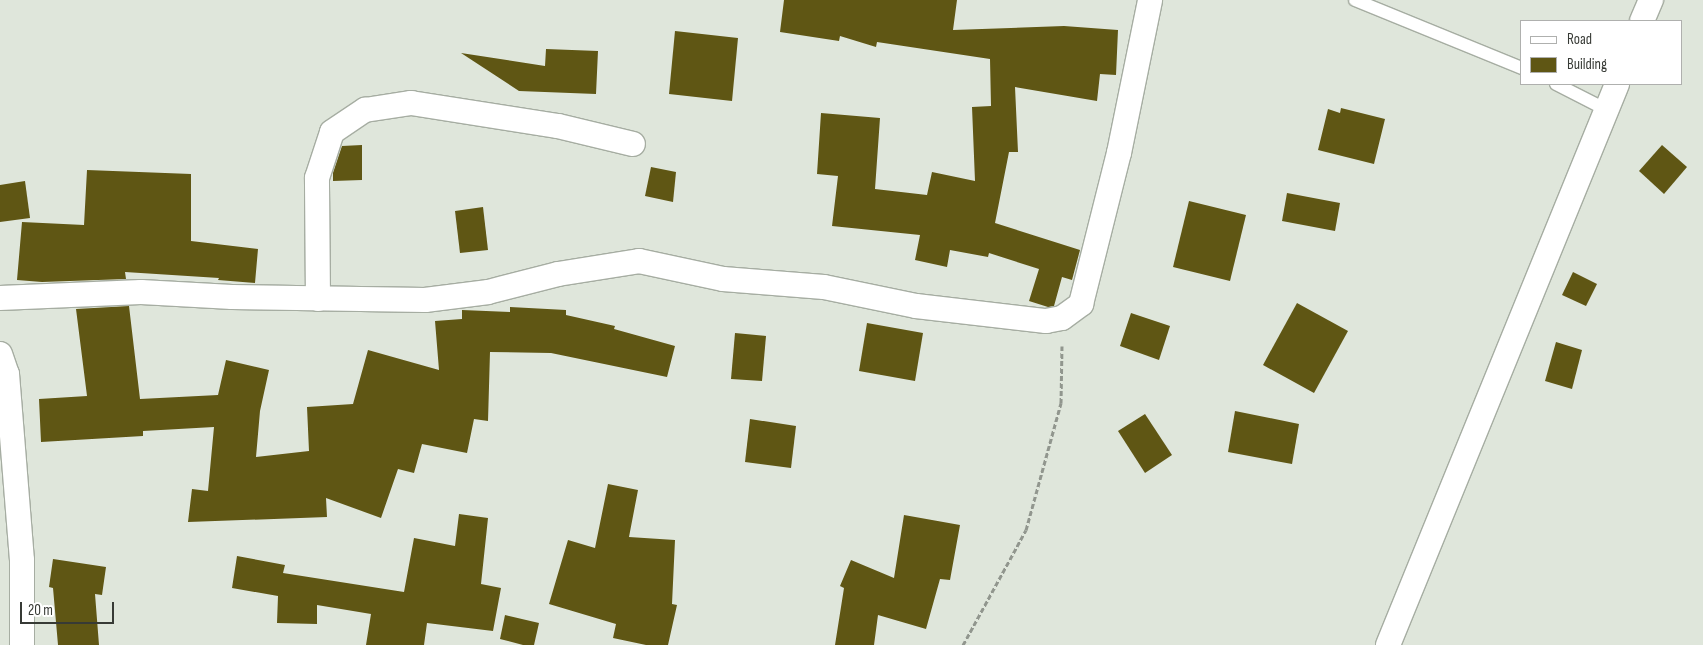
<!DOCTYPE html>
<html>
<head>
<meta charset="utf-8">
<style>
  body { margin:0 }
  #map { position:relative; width:1703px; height:645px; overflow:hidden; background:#dfe6db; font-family:"Sofia Sans Condensed",sans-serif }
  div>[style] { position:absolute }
  .building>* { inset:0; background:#5f5614 }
  .path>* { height:3px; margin-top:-1.5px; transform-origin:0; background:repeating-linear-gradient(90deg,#91968e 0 5px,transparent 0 7.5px) }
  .roads { filter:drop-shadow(1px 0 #a6ada2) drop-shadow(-1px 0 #a6ada2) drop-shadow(0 1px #a6ada2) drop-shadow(0 -1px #a6ada2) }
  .service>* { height:12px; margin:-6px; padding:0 6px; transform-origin:6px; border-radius:6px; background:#fff }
  .minor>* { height:24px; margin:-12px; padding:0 12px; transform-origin:12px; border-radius:12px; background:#fff }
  span { translate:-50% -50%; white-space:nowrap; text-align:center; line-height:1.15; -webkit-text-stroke:5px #fff; paint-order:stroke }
  .legend { position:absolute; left:1520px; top:20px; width:162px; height:65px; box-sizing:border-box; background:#fff; border:1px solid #afb0ae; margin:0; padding:6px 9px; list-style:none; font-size:15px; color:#373a35 }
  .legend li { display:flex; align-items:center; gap:10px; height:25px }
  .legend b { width:25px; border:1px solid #afb0ae }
  .scale { position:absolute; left:20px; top:602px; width:94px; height:22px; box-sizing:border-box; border:2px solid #373a35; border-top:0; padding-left:6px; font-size:15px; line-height:18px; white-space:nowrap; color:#373a35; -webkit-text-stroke:4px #fff; paint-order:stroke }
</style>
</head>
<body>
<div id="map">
  <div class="building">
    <div style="clip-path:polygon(784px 0,957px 0,953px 30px,1064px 26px,1118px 30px,1116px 75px,1100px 74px,1097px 101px,1015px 87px,1018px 152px,1009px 152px,995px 223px,1080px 250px,1072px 280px,1062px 277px,1054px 306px,1048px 307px,1029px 301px,1039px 269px,989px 253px,988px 257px,950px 250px,947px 267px,915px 260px,920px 235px,832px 226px,838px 176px,817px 174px,821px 113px,880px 118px,875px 189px,927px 195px,932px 172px,975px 181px,972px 107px,991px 106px,990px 59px,877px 42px,876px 47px,840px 36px,839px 41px,780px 32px)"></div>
    <div style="clip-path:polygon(675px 31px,738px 38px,732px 101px,669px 94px)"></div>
    <div style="clip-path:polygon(546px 49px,598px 51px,596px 94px,519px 91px,461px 53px,545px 66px)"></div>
    <div style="clip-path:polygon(1341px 108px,1385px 119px,1374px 164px,1318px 150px,1328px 109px,1340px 113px)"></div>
    <div style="clip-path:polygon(362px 145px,362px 180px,333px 181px,333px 173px,342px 146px)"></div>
    <div style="clip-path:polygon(1662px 145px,1687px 167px,1664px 194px,1639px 171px)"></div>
    <div style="clip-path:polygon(651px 167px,676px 172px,673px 202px,645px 196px)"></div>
    <div style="clip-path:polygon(87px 170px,191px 174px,191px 241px,258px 249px,255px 283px,218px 280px,219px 278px,125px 272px,126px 279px,42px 282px,17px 280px,22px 222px,84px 225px)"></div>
    <div style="clip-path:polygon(25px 181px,30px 218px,0 222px,0 185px)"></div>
    <div style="clip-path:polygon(1287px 193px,1340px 203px,1335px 231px,1282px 221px)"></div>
    <div style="clip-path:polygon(1189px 201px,1246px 215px,1230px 281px,1173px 267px)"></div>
    <div style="clip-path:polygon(483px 207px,488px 250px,460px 253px,455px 211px)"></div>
    <div style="clip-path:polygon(1573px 272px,1597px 284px,1586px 306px,1562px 295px)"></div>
    <div style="clip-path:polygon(1297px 303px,1348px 331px,1314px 393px,1263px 365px)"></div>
    <div style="clip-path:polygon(129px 306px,140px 399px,218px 395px,226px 360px,269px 370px,260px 411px,256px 457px,309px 451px,307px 407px,353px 404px,368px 350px,439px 370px,435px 321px,462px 319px,462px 310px,510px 312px,510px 307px,566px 310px,566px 315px,615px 326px,614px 329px,675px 346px,667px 377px,551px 353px,490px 352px,488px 421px,474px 419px,467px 453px,422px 444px,414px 473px,398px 469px,381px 518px,326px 498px,327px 517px,188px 522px,192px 489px,208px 491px,214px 427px,143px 431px,143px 436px,41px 442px,39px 399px,87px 396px,76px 309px)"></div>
    <div style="clip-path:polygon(1131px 313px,1170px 326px,1159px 360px,1120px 346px)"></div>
    <div style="clip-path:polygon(867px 323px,923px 333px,915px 381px,859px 371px)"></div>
    <div style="clip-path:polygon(735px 333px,766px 336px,762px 381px,731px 379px)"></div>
    <div style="clip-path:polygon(1556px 342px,1582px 350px,1572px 389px,1545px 381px)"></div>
    <div style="clip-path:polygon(1235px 411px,1299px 424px,1292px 464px,1228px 452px)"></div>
    <div style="clip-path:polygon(1145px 414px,1172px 455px,1145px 473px,1118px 431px)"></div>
    <div style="clip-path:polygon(750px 419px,796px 426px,791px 468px,745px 462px)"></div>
    <div style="clip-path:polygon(608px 484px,638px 490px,629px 537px,675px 540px,672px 604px,677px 605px,668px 645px,646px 645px,613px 638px,616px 624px,549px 604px,568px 540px,595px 548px)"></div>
    <div style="clip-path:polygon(459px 514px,488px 518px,481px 584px,501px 588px,493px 631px,427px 623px,424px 645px,366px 645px,371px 614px,317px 605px,317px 624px,277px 623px,278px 596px,232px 588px,237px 556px,285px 565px,283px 573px,404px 592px,414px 538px,455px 546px)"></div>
    <div style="clip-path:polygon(904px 515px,960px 525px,950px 580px,940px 579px,926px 629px,878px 615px,874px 645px,835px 645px,844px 588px,840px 586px,851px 560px,894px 578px)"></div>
    <div style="clip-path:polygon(53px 559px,106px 567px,102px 595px,95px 594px,99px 645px,58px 645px,53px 588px,49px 587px)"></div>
    <div style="clip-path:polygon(505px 615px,539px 623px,534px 645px,523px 645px,500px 639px)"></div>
  </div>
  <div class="path">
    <div style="left:963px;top:645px;width:131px;rotate:-61.3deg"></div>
    <div style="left:1026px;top:530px;width:132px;rotate:-74.6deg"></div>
    <div style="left:1061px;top:403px;width:57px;rotate:-89deg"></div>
  </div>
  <div class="roads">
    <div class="service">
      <div style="left:1355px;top:0;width:180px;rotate:22.2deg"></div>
      <div style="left:1556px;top:84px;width:57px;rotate:27deg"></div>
    </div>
    <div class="minor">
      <div style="left:1642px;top:21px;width:23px;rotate:-67deg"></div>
      <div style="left:0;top:298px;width:141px;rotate:-2.4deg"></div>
      <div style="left:141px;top:292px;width:91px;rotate:3.1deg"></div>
      <div style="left:232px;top:297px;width:193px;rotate:0.9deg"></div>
      <div style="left:425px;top:300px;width:64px;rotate:-7.2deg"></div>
      <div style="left:488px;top:292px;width:72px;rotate:-14.4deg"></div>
      <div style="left:558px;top:274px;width:82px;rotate:-9.1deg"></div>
      <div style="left:639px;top:261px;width:86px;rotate:12.1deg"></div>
      <div style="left:723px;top:279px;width:101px;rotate:4.5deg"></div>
      <div style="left:824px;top:287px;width:94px;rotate:11.7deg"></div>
      <div style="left:916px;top:306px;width:131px;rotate:6.6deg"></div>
      <div style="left:1046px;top:321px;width:16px;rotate:-11deg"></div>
      <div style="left:1062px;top:318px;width:24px;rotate:-36deg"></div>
      <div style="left:1081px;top:304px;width:156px;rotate:-75.9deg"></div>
      <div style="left:1119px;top:153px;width:156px;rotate:-78.5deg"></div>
      <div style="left:318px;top:299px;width:121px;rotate:-90.5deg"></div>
      <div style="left:317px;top:178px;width:48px;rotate:-71.9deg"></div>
      <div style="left:332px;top:132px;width:40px;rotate:-34deg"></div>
      <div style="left:365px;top:110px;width:47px;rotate:-8.7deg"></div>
      <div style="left:411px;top:103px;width:149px;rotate:8.9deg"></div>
      <div style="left:558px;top:126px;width:77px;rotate:13.5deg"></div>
      <div style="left:0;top:354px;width:21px;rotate:71deg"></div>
      <div style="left:7px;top:374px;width:187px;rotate:85.4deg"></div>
      <div style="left:22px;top:560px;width:85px;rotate:90deg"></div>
      <div style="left:1388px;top:645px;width:606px;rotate:-67.79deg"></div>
    </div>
  </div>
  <ul class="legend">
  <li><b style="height:6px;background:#fff"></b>Road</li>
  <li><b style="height:14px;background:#5f5614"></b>Building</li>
  </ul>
  <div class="scale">20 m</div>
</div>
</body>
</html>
